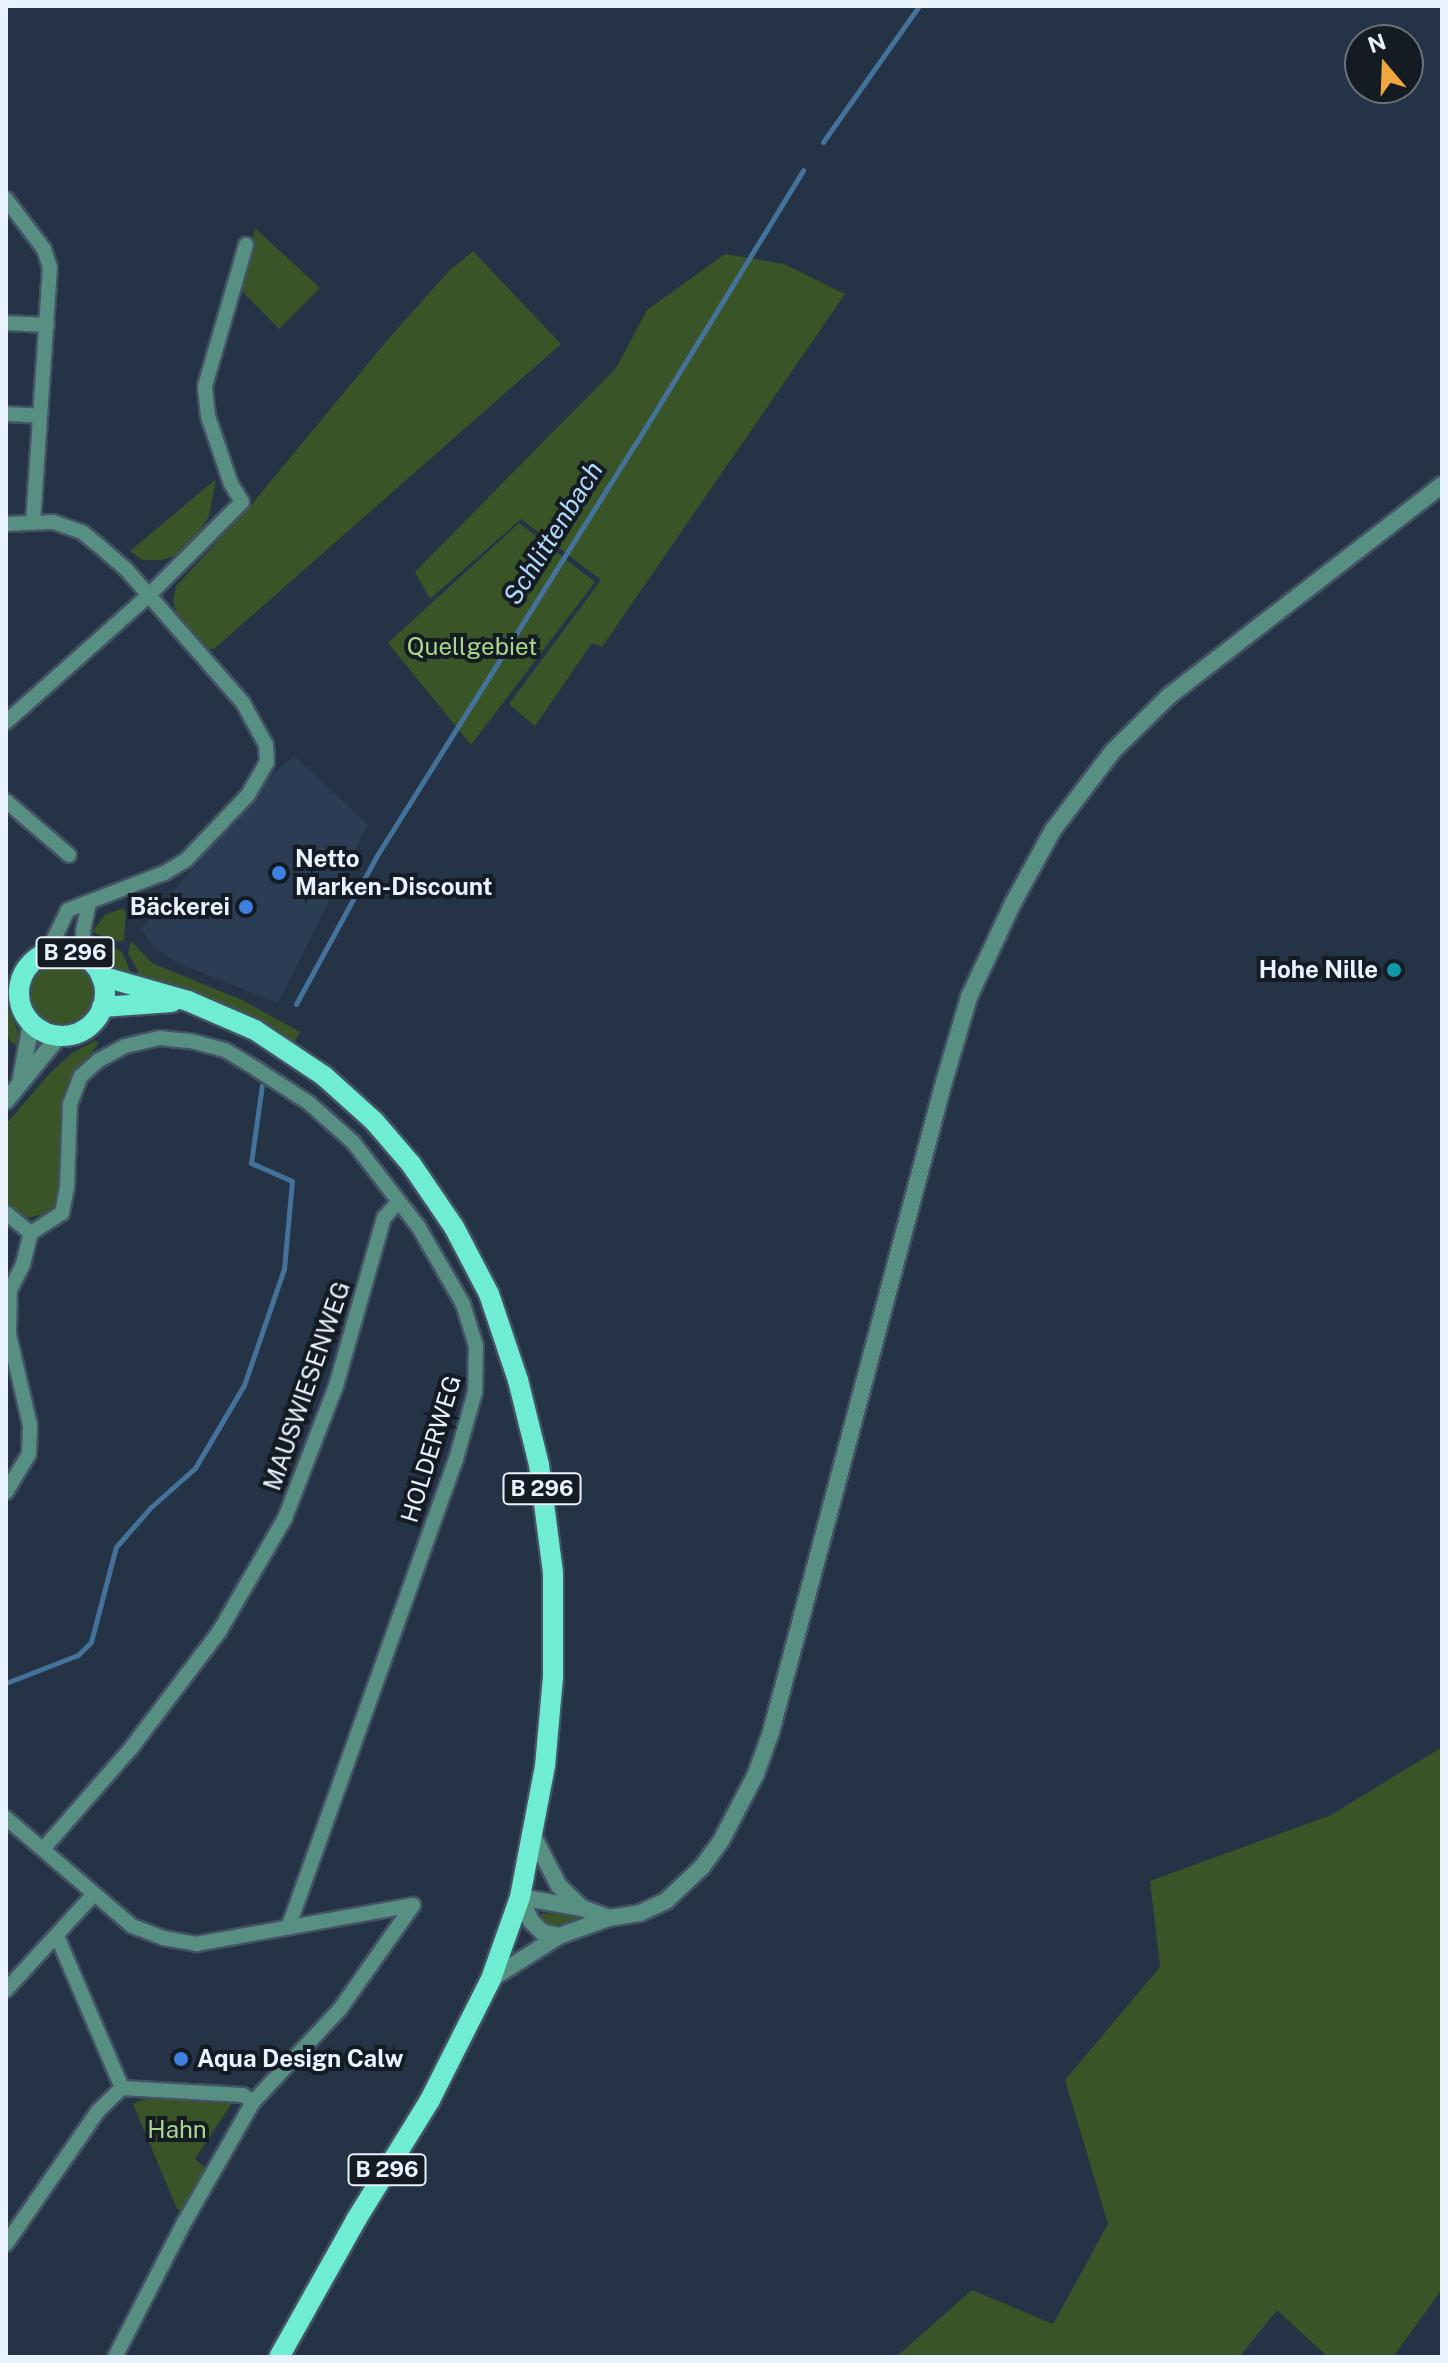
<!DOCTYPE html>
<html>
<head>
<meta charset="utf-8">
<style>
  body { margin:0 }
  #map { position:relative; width:1448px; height:2363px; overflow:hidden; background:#253346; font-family:"Public Sans",sans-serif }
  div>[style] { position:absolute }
  .built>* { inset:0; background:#2a3d55 }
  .green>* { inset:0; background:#395426 }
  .round { border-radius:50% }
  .stream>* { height:5px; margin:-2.5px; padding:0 2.5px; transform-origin:2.5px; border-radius:2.5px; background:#44729a }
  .roads { filter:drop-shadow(2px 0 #445264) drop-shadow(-2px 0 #445264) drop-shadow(0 2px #445264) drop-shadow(0 -2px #445264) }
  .minor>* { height:14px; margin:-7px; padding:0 7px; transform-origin:7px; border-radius:7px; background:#579083 }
  .tertiary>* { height:16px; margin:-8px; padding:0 8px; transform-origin:8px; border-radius:8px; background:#579083 }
  .primary>* { height:20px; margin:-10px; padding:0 10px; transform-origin:10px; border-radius:10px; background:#6fedd3 }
  .primary>.ring { margin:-10px; padding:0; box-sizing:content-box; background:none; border:20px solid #6fedd3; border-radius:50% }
  .dots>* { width:22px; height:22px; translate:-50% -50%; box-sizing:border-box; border:4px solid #141b23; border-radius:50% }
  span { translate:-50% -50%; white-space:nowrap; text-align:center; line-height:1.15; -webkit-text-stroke:8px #141b23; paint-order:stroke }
  .shield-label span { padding:2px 6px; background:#141b23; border:2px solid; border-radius:6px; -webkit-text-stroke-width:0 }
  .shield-label { font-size:22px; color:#e9f3ff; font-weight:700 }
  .park-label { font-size:24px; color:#abd78c }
  .poi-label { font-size:24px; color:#e9f3ff; font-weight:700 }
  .left { translate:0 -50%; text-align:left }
  .right { translate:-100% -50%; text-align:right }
  .street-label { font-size:24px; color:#e9f3ff }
  .water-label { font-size:26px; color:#b0d9fd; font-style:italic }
  .frame { position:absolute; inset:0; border:8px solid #e9f3ff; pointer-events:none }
  .north { position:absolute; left:1344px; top:24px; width:80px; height:80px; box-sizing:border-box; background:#141b23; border:2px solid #69717b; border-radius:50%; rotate:341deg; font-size:22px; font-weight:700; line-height:32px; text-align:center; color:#e9f3ff }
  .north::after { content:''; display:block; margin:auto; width:28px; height:36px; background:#efa73e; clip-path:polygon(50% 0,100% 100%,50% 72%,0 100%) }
</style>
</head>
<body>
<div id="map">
  <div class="built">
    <div style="clip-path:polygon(294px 756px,368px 824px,278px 1003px,178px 963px,156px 949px,141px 929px,273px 774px)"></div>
  </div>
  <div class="green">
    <div style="clip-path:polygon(255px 228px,320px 288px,279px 329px,242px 291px)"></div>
    <div style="clip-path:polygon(473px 251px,561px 344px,214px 649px,205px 649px,177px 614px,173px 601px,176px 586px,252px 504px,389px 338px,449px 271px)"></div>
    <div style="clip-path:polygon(725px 254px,784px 264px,845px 294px,602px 647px,592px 643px,535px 726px,509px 704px,601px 580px,521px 519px,430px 599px,415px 572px,616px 368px,647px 310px)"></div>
    <div style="clip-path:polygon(216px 479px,209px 516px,198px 534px,174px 556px,162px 560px,142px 560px,130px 551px)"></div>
    <div style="clip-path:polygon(519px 523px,595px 582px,471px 745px,388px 643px)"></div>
    <div style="clip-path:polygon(123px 908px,126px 912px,124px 940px,119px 942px,92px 932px,105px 915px)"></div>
    <div style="clip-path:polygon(98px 940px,122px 952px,133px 978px,111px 972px,95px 955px,92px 941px)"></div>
    <div style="clip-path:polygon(131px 941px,152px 963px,242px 1000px,300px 1032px,294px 1043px,233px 1007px,191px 991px,138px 982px,138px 971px,128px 954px)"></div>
    <div class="round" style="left:29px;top:961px;width:66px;height:66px"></div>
    <div style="clip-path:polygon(6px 1004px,19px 1033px,18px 1046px,10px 1042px,6px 1030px)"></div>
    <div style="clip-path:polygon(96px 1040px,98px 1044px,67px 1085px,60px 1120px,61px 1185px,56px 1205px,43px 1214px,29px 1218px,6px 1204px,6px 1124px,51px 1072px,72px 1053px)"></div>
    <div style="clip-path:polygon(1442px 1747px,1442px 2289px,1393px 2357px,1328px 2357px,1277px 2310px,1239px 2357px,896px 2357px,972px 2290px,1053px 2324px,1108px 2224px,1065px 2080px,1160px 1967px,1150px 1881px,1331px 1815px)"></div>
    <div style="clip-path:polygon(542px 1913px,580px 1916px,573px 1924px,551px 1925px,540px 1921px)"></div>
    <div style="clip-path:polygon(145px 2099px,234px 2100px,195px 2159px,206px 2168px,181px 2211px,177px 2209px,133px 2104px)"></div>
  </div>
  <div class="stream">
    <div style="left:823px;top:142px;width:166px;rotate:-54.8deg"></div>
    <div style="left:296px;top:1004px;width:167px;rotate:-61.4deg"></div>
    <div style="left:376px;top:857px;width:489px;rotate:-57.9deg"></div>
    <div style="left:636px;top:443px;width:320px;rotate:-58.5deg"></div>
    <div style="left:6px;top:1683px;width:77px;rotate:-21.3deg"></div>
    <div style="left:78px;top:1655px;width:18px;rotate:-45deg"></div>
    <div style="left:91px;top:1642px;width:98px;rotate:-75.3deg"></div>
    <div style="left:116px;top:1547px;width:52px;rotate:-48.9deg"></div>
    <div style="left:150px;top:1508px;width:60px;rotate:-41.6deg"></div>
    <div style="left:195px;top:1468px;width:96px;rotate:-59.4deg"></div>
    <div style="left:244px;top:1385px;width:123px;rotate:-71deg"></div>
    <div style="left:284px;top:1269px;width:88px;rotate:-84.8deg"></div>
    <div style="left:292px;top:1181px;width:45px;rotate:-156.3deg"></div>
    <div style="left:251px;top:1163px;width:79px;rotate:-82deg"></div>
  </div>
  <div class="roads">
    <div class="minor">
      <div style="left:6px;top:199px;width:63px;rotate:52.8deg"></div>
      <div style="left:44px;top:249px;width:19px;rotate:72deg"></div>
      <div style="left:50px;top:267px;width:255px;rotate:93.8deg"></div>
      <div style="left:6px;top:323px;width:41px;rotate:2.8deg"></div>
      <div style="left:6px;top:414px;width:34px;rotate:3deg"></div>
      <div style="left:6px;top:524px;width:47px;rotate:-2.4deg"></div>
      <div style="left:53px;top:522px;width:31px;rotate:19deg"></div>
      <div style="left:82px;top:532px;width:19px;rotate:39deg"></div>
      <div style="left:97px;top:544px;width:37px;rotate:41deg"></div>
      <div style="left:125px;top:568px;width:179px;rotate:48.8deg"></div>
      <div style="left:243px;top:703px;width:48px;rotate:61.3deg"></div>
      <div style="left:266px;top:745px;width:17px;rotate:87deg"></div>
      <div style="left:267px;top:762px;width:39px;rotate:120deg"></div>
      <div style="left:247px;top:796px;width:88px;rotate:133.6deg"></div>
      <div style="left:186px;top:860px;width:26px;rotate:149deg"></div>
      <div style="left:164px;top:873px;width:103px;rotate:158.9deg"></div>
      <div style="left:68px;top:910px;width:48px;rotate:116deg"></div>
      <div style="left:6px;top:722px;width:190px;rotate:-41.6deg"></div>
      <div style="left:148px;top:596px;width:133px;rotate:-45deg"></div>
      <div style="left:242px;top:502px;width:21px;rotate:-121deg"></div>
      <div style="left:231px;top:484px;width:72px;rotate:-108.7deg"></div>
      <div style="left:208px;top:416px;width:30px;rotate:-96deg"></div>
      <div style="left:205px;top:386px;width:147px;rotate:-73.8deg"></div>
      <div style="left:6px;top:801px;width:83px;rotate:40.6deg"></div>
      <div style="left:84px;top:956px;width:25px;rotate:-92deg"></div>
      <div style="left:83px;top:931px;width:30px;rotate:-78deg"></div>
      <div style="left:6px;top:1213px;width:32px;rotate:39deg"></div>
      <div style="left:31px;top:1233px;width:37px;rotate:-33deg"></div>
      <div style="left:62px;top:1213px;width:25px;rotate:-79deg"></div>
      <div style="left:67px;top:1188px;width:84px;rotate:-88deg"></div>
      <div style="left:70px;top:1104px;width:30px;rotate:-69deg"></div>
      <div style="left:81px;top:1076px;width:24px;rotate:-42deg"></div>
      <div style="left:99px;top:1060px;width:30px;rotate:-28deg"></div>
      <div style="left:125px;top:1046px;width:36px;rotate:-13deg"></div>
      <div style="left:160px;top:1038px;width:31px;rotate:6deg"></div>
      <div style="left:191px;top:1041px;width:35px;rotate:15deg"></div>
      <div style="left:225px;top:1050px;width:39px;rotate:31deg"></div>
      <div style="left:258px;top:1070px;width:61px;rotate:32.9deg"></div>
      <div style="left:309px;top:1103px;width:59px;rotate:41.6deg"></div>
      <div style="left:353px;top:1142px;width:106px;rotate:52.3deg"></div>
      <div style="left:418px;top:1226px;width:90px;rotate:60deg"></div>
      <div style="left:463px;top:1304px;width:44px;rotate:72.8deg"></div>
      <div style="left:476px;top:1346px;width:46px;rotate:91.2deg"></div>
      <div style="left:475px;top:1392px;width:70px;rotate:105.8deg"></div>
      <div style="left:456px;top:1459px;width:497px;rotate:109.7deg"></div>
      <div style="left:6px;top:1492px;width:44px;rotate:-58.8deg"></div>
      <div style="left:29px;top:1454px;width:29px;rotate:-88deg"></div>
      <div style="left:30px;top:1425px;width:92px;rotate:-103.1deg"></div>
      <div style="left:9px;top:1335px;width:45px;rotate:-88.7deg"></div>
      <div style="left:10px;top:1290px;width:29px;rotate:-63deg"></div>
      <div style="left:23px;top:1264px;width:32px;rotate:-76deg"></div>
      <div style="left:6px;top:1818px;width:166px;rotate:40.6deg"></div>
      <div style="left:132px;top:1926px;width:33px;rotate:21deg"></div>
      <div style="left:163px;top:1938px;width:34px;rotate:10deg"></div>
      <div style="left:196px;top:1944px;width:220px;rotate:-10.2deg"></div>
      <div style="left:44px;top:1848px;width:134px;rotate:-48.9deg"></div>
      <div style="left:132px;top:1747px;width:144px;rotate:-52.9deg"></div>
      <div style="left:219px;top:1632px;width:132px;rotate:-59.9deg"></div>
      <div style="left:285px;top:1518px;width:142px;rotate:-68.9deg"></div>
      <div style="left:336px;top:1386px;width:175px;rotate:-74.1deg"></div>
      <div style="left:384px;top:1218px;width:21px;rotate:-49deg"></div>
      <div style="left:57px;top:1936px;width:165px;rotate:66.8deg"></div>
      <div style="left:6px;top:1990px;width:129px;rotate:-47.5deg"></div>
      <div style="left:122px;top:2088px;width:121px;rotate:3.3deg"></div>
      <div style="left:243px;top:2095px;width:12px;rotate:35deg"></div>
      <div style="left:6px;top:2244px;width:162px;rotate:-55.3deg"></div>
      <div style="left:98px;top:2111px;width:33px;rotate:-44deg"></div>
      <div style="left:115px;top:2357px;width:151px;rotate:-62.8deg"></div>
      <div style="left:184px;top:2223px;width:139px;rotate:-60.3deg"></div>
      <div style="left:253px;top:2102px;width:127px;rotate:-46.9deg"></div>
      <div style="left:340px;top:2009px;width:127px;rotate:-54.9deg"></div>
    </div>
    <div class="tertiary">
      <div style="left:20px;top:1083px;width:60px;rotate:-79.4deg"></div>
      <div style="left:6px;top:1101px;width:84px;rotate:-50.8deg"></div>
      <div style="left:532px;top:1834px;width:59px;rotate:62.6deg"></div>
      <div style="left:559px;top:1886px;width:30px;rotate:44deg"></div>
      <div style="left:520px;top:1897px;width:26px;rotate:65deg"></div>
      <div style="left:531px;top:1921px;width:16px;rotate:45deg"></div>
      <div style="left:542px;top:1932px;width:17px;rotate:13deg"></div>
      <div style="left:559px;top:1936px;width:53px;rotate:-19.8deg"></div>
      <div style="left:609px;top:1918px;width:31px;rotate:-9deg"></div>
      <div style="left:640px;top:1913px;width:29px;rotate:-25deg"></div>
      <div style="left:666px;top:1901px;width:50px;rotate:-43.4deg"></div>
      <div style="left:702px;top:1867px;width:32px;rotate:-54deg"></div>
      <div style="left:721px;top:1841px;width:76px;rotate:-62.4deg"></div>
      <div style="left:756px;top:1774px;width:45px;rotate:-70.3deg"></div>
      <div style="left:771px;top:1732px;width:673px;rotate:-75.1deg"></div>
      <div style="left:944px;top:1082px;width:89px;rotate:-73.6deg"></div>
      <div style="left:969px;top:997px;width:104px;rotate:-64.9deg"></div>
      <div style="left:1013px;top:903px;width:83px;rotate:-61.3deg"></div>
      <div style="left:1053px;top:830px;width:99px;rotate:-52.8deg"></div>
      <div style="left:1113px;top:751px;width:78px;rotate:-44.5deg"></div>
      <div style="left:1169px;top:696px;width:345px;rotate:-37.7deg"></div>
      <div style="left:520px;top:1897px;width:63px;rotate:10.1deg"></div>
      <div style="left:582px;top:1908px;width:29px;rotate:20deg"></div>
      <div style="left:491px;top:1979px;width:80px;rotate:-32.3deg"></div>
    </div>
    <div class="primary">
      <div class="ring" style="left:19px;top:950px;width:66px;height:66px"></div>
      <div style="left:101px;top:976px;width:91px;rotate:16deg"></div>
      <div style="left:188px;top:1001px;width:73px;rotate:23.4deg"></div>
      <div style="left:255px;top:1030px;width:83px;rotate:33.7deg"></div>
      <div style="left:324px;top:1076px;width:67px;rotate:42deg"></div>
      <div style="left:374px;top:1121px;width:57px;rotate:49.3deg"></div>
      <div style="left:411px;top:1164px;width:76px;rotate:55.7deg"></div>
      <div style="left:454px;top:1227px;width:76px;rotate:62.4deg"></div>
      <div style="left:489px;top:1294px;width:91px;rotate:71.4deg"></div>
      <div style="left:518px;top:1380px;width:88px;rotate:76.1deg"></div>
      <div style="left:539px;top:1465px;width:109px;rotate:82.6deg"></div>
      <div style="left:553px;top:1573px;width:104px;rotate:90deg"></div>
      <div style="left:553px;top:1677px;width:89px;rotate:95.1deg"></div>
      <div style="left:545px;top:1766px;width:133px;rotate:100.8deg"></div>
      <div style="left:520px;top:1897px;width:87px;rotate:109.5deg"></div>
      <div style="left:491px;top:1979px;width:136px;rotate:116.8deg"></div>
      <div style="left:430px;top:2100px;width:141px;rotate:121.7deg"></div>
      <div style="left:356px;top:2220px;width:157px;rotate:119.3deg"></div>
      <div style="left:102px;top:1007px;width:70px;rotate:-4.1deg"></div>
    </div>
  </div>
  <div class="dots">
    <div style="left:279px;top:873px;background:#3f7fe0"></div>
    <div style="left:246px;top:907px;background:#3f7fe0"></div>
    <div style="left:1394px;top:970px;background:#0f9aa8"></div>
    <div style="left:181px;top:2059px;background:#3f7fe0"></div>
  </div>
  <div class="shield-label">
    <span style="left:75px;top:953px">B 296</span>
    <span style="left:542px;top:1489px">B 296</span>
    <span style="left:387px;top:2170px">B 296</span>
  </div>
  <div class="park-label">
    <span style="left:472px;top:647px">Quellgebiet</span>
    <span style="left:177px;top:2130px">Hahn</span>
  </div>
  <div class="poi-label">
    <span class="left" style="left:295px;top:873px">Netto<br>Marken-Discount</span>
    <span class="right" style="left:230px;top:907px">Bäckerei</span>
    <span class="right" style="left:1378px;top:970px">Hohe Nille</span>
    <span class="left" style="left:197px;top:2059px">Aqua Design Calw</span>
  </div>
  <div class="street-label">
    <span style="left:307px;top:1386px;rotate:-71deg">MAUSWIESENWEG</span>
    <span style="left:431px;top:1449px;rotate:-73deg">HOLDERWEG</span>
  </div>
  <div class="water-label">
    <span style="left:553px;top:533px;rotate:-58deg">Schlittenbach</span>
  </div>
  <div class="frame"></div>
  <div class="north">N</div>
</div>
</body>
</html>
